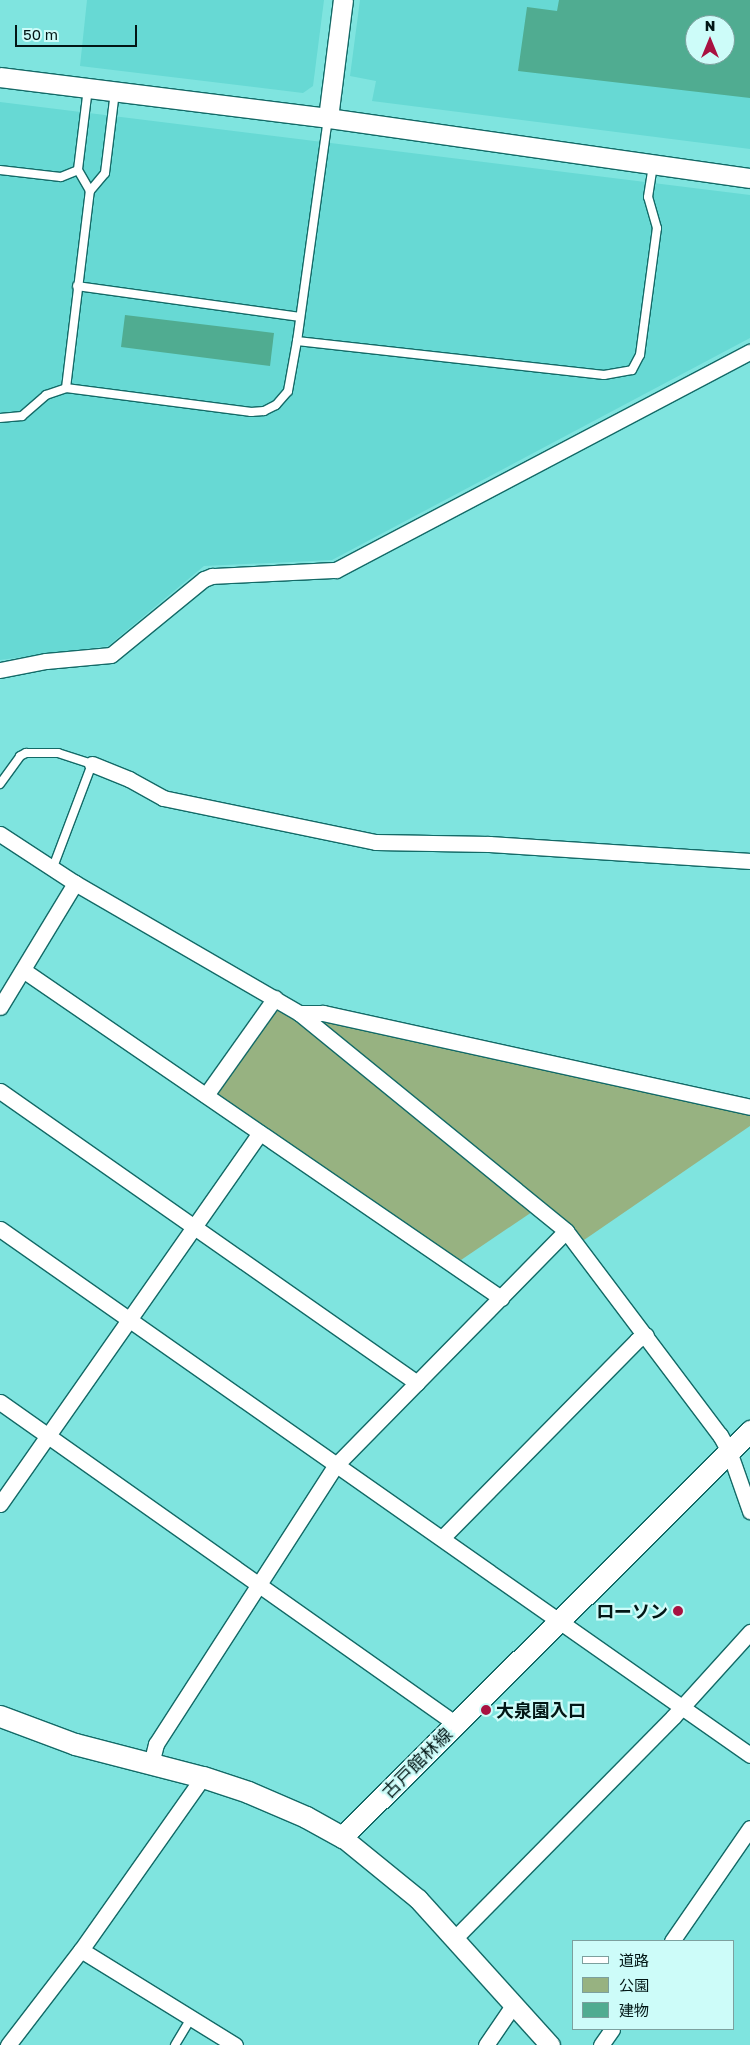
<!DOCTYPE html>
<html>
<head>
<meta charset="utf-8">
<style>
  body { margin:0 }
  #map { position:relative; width:750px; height:2045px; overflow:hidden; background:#7fe4df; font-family:"Golos Text","Noto Sans JP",sans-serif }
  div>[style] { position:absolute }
  .built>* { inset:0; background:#67d9d4 }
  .green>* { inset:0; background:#97b281 }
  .building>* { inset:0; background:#50ac91 }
  .roads { filter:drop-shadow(1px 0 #136a67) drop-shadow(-1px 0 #136a67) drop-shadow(0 1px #136a67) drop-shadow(0 -1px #136a67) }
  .service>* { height:8px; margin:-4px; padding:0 4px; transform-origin:4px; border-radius:4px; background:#fff }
  .minor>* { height:15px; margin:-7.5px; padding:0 7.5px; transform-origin:7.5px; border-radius:7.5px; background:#fff }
  .tertiary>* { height:19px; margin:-9.5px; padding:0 9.5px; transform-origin:9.5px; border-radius:9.5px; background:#fff }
  .secondary>* { height:21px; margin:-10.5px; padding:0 10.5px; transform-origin:10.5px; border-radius:10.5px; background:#fff }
  .dots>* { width:14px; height:14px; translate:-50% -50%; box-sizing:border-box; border:2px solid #cdfcf9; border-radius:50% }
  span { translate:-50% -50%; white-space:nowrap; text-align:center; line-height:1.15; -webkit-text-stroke:4.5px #cdfcf9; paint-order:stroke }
  .poi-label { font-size:18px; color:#021615; font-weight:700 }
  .right { translate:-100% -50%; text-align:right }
  .left { translate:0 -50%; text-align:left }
  .street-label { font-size:18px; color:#021615 }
  .legend { position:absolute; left:572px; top:1940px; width:162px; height:90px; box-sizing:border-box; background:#cdfcf9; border:1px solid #7ca09e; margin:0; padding:6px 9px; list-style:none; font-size:15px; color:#021615 }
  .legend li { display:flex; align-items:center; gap:10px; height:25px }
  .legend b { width:25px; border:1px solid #7ca09e }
  .north { position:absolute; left:685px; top:15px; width:50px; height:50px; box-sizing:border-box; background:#cdfcf9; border:1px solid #7ca09e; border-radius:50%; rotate:0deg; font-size:14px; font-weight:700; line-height:20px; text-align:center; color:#021615 }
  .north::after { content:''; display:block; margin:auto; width:18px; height:22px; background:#a81241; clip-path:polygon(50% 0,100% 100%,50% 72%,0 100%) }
  .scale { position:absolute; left:15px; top:25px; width:122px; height:22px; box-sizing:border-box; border:2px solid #021615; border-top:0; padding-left:6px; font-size:15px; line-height:18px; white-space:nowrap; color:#021615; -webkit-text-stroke:4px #cdfcf9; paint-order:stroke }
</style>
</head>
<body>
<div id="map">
  <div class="built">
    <div style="clip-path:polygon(87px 0,324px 0,313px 86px,303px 93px,80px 66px)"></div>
    <div style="clip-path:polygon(evenodd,360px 0,750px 0,750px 149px,372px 101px,376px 81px,350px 76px,360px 0,695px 25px,725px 25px,725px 55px,695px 55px,695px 25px)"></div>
    <div style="clip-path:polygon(0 102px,750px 195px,750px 338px,332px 560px,204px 566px,108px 646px,0 660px)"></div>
  </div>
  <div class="green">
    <div style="clip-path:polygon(278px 1008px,299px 1020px,532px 1212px,461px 1260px,315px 1170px,210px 1098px)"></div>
    <div style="clip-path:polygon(317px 1018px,750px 1114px,750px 1126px,584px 1240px)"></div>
  </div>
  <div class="building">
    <div style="clip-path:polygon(evenodd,559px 0,750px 0,750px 98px,518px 71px,527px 7px,557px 11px,559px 0,695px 25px,725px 25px,725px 55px,695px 55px,695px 25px)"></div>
    <div style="clip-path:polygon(125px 315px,274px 333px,270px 366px,121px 347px)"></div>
  </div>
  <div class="roads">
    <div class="service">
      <div style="left:88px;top:88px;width:83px;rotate:97deg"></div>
      <div style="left:78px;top:170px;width:24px;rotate:60deg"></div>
      <div style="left:328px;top:118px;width:225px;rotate:97.9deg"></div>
      <div style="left:297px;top:341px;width:309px;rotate:6.3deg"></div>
      <div style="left:604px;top:375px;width:28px;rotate:-10deg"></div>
      <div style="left:632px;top:370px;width:17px;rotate:-62deg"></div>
      <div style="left:640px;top:355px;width:128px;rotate:-82.4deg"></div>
      <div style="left:657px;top:228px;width:32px;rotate:-106deg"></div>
      <div style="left:648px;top:197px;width:33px;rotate:-81deg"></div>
      <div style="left:0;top:170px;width:61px;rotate:6.5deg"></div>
      <div style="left:61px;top:177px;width:18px;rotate:-22deg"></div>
      <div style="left:77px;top:286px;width:225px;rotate:7.9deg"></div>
      <div style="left:66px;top:388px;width:187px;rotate:7.4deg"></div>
      <div style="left:251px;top:412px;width:13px;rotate:-4deg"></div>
      <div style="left:264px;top:411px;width:13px;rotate:-27deg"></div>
      <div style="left:276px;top:405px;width:18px;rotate:-49deg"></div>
      <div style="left:288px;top:391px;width:51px;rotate:-79.8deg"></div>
      <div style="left:0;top:418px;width:22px;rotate:-5deg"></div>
      <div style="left:22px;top:416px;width:32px;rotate:-41deg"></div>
      <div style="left:46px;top:395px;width:21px;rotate:-19deg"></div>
      <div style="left:66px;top:388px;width:198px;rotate:-83.1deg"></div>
      <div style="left:90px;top:191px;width:23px;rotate:-50deg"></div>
      <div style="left:105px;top:173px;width:82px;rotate:-83deg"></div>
      <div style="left:0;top:784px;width:34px;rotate:-54deg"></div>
      <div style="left:20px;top:756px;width:7px;rotate:-27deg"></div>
      <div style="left:26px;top:753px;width:32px"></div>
      <div style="left:58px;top:753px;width:36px;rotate:18deg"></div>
      <div style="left:92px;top:764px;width:110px;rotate:110.7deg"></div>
      <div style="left:175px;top:2045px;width:31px;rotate:-59deg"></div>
    </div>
    <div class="minor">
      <div style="left:0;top:670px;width:47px;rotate:-11.1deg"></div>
      <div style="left:46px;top:661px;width:65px;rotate:-5.3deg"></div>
      <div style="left:111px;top:655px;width:120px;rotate:-39.3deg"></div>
      <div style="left:204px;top:579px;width:9px;rotate:-21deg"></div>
      <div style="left:212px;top:576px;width:124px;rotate:-2.8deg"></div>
      <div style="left:336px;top:570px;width:468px;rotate:-27.8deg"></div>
      <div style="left:92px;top:764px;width:40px;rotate:22deg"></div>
      <div style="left:129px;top:779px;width:39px;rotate:29deg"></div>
      <div style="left:163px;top:798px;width:217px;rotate:11.7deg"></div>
      <div style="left:376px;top:842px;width:113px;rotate:1deg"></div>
      <div style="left:489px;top:844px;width:262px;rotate:3.7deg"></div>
      <div style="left:0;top:834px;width:90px;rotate:33.2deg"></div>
      <div style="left:75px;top:883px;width:259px;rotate:30.1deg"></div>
      <div style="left:299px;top:1013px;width:345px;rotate:39.2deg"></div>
      <div style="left:566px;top:1231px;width:256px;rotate:53deg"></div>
      <div style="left:720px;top:1435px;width:18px;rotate:61deg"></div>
      <div style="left:729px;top:1451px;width:64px;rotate:70.7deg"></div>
      <div style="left:23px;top:970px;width:580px;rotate:34.46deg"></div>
      <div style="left:0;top:1007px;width:145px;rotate:-58.8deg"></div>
      <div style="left:299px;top:1013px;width:24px"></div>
      <div style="left:323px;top:1013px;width:437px;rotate:12.4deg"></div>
      <div style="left:0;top:1091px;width:509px;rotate:35deg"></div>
      <div style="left:206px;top:1095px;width:119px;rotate:-54.6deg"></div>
      <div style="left:0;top:1229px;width:916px;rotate:35.04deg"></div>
      <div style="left:0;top:1402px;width:558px;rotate:35.23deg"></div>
      <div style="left:0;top:1504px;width:453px;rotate:-55deg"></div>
      <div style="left:442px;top:1538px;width:278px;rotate:-45.4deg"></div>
      <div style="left:637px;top:1340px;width:10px;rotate:-29deg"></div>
      <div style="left:151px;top:1764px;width:21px;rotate:-76deg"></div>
      <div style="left:156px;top:1744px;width:332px;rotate:-57.2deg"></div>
      <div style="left:336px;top:1465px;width:328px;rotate:-45.5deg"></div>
      <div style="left:456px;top:1937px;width:309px;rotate:-45.4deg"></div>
      <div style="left:673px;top:1717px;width:115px;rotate:-47.8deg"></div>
      <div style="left:672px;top:1941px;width:137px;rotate:-55.4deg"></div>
      <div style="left:81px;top:1950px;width:181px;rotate:31.7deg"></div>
      <div style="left:8px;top:2045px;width:120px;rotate:-52.5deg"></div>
      <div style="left:81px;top:1950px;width:212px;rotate:-54.8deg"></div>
      <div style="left:486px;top:2045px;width:50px;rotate:-55.7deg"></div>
      <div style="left:601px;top:2045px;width:19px;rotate:-55deg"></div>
    </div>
    <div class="tertiary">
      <div style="left:0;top:77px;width:331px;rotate:7.1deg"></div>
      <div style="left:328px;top:118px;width:426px;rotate:8.1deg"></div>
      <div style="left:328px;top:118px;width:119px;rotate:-82.8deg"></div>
      <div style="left:342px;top:1837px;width:98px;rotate:39.2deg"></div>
      <div style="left:418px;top:1899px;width:197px;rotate:47.9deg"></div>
    </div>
    <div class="secondary">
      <div style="left:0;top:1716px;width:80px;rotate:20.5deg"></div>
      <div style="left:75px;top:1744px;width:132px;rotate:14.5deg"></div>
      <div style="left:203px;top:1777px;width:47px;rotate:18.4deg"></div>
      <div style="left:248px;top:1792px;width:63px;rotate:23.3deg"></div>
      <div style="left:306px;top:1817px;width:41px;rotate:29.1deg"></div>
      <div style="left:342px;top:1837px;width:576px;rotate:-44.86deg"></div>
    </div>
  </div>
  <div class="dots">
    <div style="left:678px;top:1611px;background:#a81241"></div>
    <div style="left:486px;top:1710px;background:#a81241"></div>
  </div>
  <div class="poi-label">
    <span class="right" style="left:668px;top:1611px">ローソン</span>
    <span class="left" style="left:496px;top:1710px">大泉園入口</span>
  </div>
  <div class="street-label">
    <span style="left:417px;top:1763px;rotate:-45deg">古戸館林線</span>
  </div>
  <ul class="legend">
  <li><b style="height:6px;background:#fff"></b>道路</li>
  <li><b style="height:14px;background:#97b281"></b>公園</li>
  <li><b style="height:14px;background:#50ac91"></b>建物</li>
  </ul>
  <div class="north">N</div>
  <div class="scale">50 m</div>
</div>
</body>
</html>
